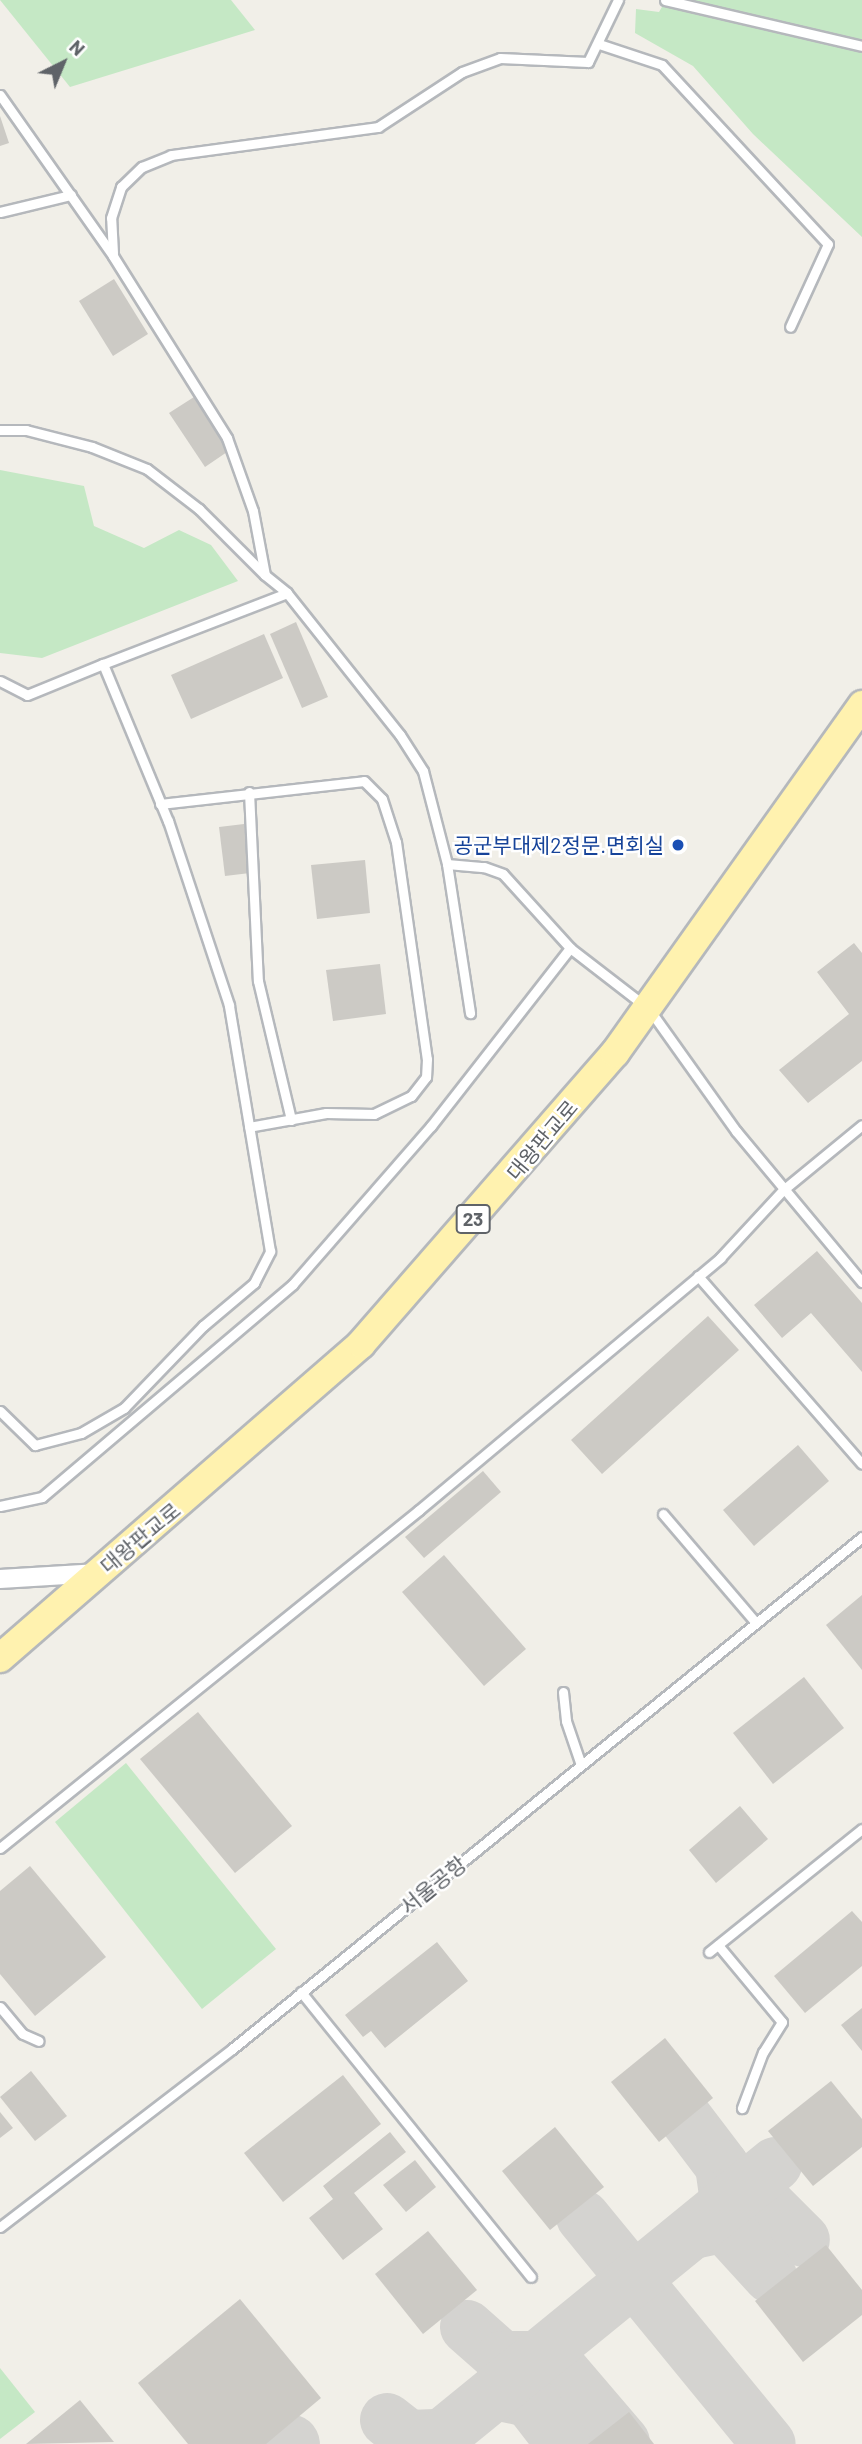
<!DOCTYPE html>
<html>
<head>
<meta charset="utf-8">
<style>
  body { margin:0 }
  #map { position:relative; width:862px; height:2444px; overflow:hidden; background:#f1efe8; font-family:Barlow,"Noto Sans KR",sans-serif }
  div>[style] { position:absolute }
  .green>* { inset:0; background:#c5e8c5 }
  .taxiway>* { height:54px; margin:-27px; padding:0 27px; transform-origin:27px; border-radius:27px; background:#d4d3d0 }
  .building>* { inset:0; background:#cccac5 }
  .roads { filter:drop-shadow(2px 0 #b5b8bc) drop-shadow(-2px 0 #b5b8bc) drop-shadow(0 2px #b5b8bc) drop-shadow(0 -2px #b5b8bc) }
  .service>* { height:9px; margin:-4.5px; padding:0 4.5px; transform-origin:4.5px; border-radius:4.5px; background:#fff }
  .minor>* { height:18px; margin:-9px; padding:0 9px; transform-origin:9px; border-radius:9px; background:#fff }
  .primary>* { height:28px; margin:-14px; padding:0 14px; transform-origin:14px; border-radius:14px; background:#fff2af }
  .dots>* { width:19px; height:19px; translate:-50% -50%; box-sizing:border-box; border:4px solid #fff; border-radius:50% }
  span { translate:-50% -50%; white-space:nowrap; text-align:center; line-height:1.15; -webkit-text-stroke:5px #fff; paint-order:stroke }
  .shield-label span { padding:2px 5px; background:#fff; border:2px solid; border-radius:5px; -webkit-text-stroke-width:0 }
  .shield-label { font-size:19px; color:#5f6368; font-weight:700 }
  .transit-label { font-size:21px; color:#164399 }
  .right { translate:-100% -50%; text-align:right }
  .street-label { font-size:21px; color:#5f6368 }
  .north { position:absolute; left:28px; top:28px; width:70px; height:70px; -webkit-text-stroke:5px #fff; paint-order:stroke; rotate:43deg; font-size:19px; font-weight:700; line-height:28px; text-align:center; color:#5f6368 }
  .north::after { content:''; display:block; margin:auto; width:24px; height:32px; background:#5f6368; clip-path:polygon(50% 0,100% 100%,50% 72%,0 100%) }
</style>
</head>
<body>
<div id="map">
  <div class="green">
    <div style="clip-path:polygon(0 0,231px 0,255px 30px,70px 87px)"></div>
    <div style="clip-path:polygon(666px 0,862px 0,862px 237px,753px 134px,693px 66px,635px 33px,636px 9px,659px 12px)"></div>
    <div style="clip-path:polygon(0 470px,84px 486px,94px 526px,144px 548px,179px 530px,211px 545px,238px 581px,42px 658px,0 653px)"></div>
    <div style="clip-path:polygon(126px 1763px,276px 1949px,202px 2009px,55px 1822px)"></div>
    <div style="clip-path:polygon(0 2368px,35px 2412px,0 2439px)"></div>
  </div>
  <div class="taxiway">
    <div style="left:675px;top:2104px;width:78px;rotate:52.8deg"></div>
    <div style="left:722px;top:2166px;width:30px;rotate:82deg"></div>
    <div style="left:726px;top:2196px;width:14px;rotate:111deg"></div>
    <div style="left:737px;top:2197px;width:22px;rotate:-3deg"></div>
    <div style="left:759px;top:2196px;width:62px;rotate:45deg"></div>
    <div style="left:583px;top:2217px;width:293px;rotate:50.7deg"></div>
    <div style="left:693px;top:2232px;width:25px;rotate:-12deg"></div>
    <div style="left:717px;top:2227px;width:13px;rotate:18deg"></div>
    <div style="left:729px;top:2231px;width:61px;rotate:47.7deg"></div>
    <div style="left:467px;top:2327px;width:47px;rotate:41.5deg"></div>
    <div style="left:502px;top:2358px;width:35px"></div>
    <div style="left:528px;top:2389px;width:26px;rotate:-83deg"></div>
    <div style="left:531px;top:2363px;width:27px;rotate:6deg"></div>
    <div style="left:558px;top:2366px;width:100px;rotate:49.5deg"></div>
    <div style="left:495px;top:2393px;width:35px;rotate:12deg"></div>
    <div style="left:529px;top:2400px;width:56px;rotate:52.3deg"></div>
    <div style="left:387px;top:2420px;width:28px;rotate:38deg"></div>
    <div style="left:409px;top:2437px;width:33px;rotate:-2deg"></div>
    <div style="left:292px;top:2442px;width:2px;rotate:63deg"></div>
    <div style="left:432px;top:2444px;width:443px;rotate:-39.2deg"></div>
  </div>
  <div class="building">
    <div style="clip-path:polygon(0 116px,9px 143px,0 146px)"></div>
    <div style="clip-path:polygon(114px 279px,148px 334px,113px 356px,79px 301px)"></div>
    <div style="clip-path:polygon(194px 397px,230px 450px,205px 467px,169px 413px)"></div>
    <div style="clip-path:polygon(296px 622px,328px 697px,302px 708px,270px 634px)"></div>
    <div style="clip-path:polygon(264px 634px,283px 678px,191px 719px,171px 675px)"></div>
    <div style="clip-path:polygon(244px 824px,250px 873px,225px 876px,219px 827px)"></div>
    <div style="clip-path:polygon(365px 860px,370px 913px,317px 919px,311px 865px)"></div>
    <div style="clip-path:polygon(854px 943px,862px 953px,862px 1061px,808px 1103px,779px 1070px,849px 1014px,817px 972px)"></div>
    <div style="clip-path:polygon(380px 964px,386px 1014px,333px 1021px,326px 970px)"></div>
    <div style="clip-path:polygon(817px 1251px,862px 1303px,862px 1372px,811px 1313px,782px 1338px,754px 1305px)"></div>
    <div style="clip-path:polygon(708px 1316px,739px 1350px,602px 1474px,571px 1440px)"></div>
    <div style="clip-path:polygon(798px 1445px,829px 1481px,754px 1546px,723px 1510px)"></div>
    <div style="clip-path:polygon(483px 1471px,501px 1492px,424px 1558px,405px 1537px)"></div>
    <div style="clip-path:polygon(444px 1555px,526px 1649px,484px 1686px,402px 1592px)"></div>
    <div style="clip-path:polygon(862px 1595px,862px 1670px,826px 1625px)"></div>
    <div style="clip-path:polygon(804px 1677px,844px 1728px,773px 1784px,733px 1733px)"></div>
    <div style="clip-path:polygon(198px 1712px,292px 1826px,235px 1873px,140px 1759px)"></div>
    <div style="clip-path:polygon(740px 1806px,768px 1839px,716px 1883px,689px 1850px)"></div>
    <div style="clip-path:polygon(30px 1866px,106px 1957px,35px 2016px,0 1974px,0 1891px)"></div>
    <div style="clip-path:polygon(852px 1911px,862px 1922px,862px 1966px,805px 2013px,774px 1976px)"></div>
    <div style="clip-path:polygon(437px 1942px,468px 1981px,385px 2048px,371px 2031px,363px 2037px,345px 2015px)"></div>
    <div style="clip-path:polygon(862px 2008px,862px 2051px,841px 2025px)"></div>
    <div style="clip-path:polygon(665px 2038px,713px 2098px,659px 2142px,611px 2082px)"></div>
    <div style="clip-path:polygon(31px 2071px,67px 2116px,35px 2141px,0 2097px)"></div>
    <div style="clip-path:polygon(343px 2075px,381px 2124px,283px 2202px,244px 2153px)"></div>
    <div style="clip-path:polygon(831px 2081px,862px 2119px,862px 2147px,813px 2186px,768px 2131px)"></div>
    <div style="clip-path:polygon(0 2112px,13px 2128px,0 2138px)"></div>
    <div style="clip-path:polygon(555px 2127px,604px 2187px,550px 2230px,502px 2171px)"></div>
    <div style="clip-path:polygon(390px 2132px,406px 2152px,354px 2193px,383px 2229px,343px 2260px,309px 2218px,333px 2199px,323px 2186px)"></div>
    <div style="clip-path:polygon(415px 2160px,436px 2187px,406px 2212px,383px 2185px)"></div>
    <div style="clip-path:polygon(428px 2231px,477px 2290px,423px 2334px,375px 2274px)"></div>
    <div style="clip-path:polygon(826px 2245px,862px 2290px,862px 2315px,803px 2362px,755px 2301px)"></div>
    <div style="clip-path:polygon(240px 2299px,321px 2398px,266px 2444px,188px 2444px,138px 2383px)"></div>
    <div style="clip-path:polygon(80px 2400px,114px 2442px,26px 2444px)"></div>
    <div style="clip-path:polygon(629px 2412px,654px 2444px,588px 2444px)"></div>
  </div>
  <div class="roads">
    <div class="service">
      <div style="left:665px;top:0;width:202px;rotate:13.1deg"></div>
      <div style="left:599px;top:44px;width:66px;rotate:18.4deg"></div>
      <div style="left:662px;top:65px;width:244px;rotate:47.2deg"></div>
      <div style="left:828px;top:244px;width:91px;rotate:114.6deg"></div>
      <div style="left:0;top:95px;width:197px;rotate:54.9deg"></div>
      <div style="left:113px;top:256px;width:215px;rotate:57.9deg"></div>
      <div style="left:227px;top:438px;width:77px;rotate:70.4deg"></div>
      <div style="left:253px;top:511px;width:65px;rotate:79.4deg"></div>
      <div style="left:265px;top:575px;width:28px;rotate:39deg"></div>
      <div style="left:287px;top:593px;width:181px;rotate:51.5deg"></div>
      <div style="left:400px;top:735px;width:43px;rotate:57.4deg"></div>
      <div style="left:423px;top:771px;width:96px;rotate:75.5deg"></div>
      <div style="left:447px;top:864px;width:151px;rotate:81.2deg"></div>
      <div style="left:0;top:212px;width:73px;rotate:-13.5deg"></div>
      <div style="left:113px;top:253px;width:35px;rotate:-93deg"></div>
      <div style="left:111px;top:218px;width:33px;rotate:-72deg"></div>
      <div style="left:121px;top:187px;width:29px;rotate:-44deg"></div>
      <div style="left:142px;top:167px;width:31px;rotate:-22deg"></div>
      <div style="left:171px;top:155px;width:209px;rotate:-7.7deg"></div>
      <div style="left:378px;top:127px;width:100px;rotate:-33.2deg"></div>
      <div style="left:462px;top:72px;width:40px;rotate:-20.2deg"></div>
      <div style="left:500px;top:58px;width:88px;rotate:2.6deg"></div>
      <div style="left:588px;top:62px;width:69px;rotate:-64.2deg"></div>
      <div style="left:0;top:430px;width:26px"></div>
      <div style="left:26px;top:430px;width:68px;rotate:14.4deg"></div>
      <div style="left:92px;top:447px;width:59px;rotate:21.8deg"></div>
      <div style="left:147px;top:469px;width:66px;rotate:37.6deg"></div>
      <div style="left:199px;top:509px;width:92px;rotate:45deg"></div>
      <div style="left:0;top:681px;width:30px;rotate:27deg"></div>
      <div style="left:27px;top:695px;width:82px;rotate:-22.2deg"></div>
      <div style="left:249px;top:792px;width:189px;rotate:87.3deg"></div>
      <div style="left:258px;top:981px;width:143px;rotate:76.6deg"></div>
      <div style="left:160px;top:804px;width:205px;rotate:-6.4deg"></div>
      <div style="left:364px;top:781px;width:25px;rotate:45deg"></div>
      <div style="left:382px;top:799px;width:45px;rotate:72deg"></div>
      <div style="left:396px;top:842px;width:219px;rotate:81.9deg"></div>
      <div style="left:427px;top:1059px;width:18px;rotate:93deg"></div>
      <div style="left:426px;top:1077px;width:24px;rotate:128deg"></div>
      <div style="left:411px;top:1096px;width:41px;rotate:154.1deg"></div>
      <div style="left:374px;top:1114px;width:48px;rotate:-178.8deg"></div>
      <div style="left:326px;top:1113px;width:78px;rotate:169.7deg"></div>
      <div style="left:447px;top:864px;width:37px;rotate:5deg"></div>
      <div style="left:484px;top:867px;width:20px;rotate:20deg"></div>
      <div style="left:503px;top:874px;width:100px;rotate:47.8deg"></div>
      <div style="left:570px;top:948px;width:100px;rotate:37.7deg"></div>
      <div style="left:649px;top:1009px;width:150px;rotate:54.5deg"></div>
      <div style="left:736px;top:1131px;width:197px;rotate:50.2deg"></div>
      <div style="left:698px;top:1276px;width:249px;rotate:48.9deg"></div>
      <div style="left:0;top:1411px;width:49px;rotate:44.2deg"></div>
      <div style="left:35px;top:1445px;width:48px;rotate:-14.6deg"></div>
      <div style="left:81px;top:1433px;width:50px;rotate:-30.2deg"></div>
      <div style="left:124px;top:1408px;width:114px;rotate:-46.1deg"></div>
      <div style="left:203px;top:1326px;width:67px;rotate:-40.1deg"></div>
      <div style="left:254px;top:1283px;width:36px;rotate:-63deg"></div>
      <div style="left:270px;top:1251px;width:249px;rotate:-99.5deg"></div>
      <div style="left:229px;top:1005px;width:194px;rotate:-108.3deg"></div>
      <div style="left:168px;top:821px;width:170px;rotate:-112.5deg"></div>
      <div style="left:103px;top:664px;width:197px;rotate:-21.1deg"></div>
      <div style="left:0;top:1506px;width:43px;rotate:-12.1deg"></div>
      <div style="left:42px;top:1497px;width:329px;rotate:-40.3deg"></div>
      <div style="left:293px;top:1284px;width:210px;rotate:-48.9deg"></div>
      <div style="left:431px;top:1126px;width:226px;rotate:-52deg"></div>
      <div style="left:663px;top:1514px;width:143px;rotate:49.5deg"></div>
      <div style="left:563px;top:1692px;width:29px;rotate:84deg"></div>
      <div style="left:566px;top:1721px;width:46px;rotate:71.2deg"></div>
      <div style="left:0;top:1848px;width:538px;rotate:-38.89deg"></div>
      <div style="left:419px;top:1510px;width:393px;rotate:-39.9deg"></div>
      <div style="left:720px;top:1258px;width:93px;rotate:-47.2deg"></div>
      <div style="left:783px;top:1190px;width:102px;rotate:-39.4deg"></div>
      <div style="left:718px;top:1945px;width:100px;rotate:50.3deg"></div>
      <div style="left:782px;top:2022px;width:36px;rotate:122deg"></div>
      <div style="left:763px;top:2052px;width:60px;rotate:110.6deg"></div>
      <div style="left:709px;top:1952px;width:196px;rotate:-38.8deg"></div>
      <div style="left:301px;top:1992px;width:366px;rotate:51.1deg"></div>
      <div style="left:0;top:2007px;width:35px;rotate:50deg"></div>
      <div style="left:23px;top:2034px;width:17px;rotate:24deg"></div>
      <div style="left:0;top:2227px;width:292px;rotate:-37.5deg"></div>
      <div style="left:232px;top:2049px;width:812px;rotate:-39.1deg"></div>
    </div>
    <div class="minor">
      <div style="left:0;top:1579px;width:99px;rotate:-3.5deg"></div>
    </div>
    <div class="primary">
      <div style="left:0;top:1658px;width:478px;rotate:-41deg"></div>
      <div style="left:361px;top:1344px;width:386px;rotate:-48.9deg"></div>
      <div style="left:615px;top:1053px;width:427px;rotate:-54.6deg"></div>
    </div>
  </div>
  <div class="dots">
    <div style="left:678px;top:845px;background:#1a4fb4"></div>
  </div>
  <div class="shield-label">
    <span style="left:473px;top:1219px">23</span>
  </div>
  <div class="transit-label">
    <span class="right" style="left:664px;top:845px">공군부대제2정문.면회실</span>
  </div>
  <div class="street-label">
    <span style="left:542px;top:1140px;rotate:-50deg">대왕판교로</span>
    <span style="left:140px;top:1538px;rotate:-40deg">대왕판교로</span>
    <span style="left:433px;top:1885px;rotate:-39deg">서울공항</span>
  </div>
  <div class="north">N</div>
</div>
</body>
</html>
